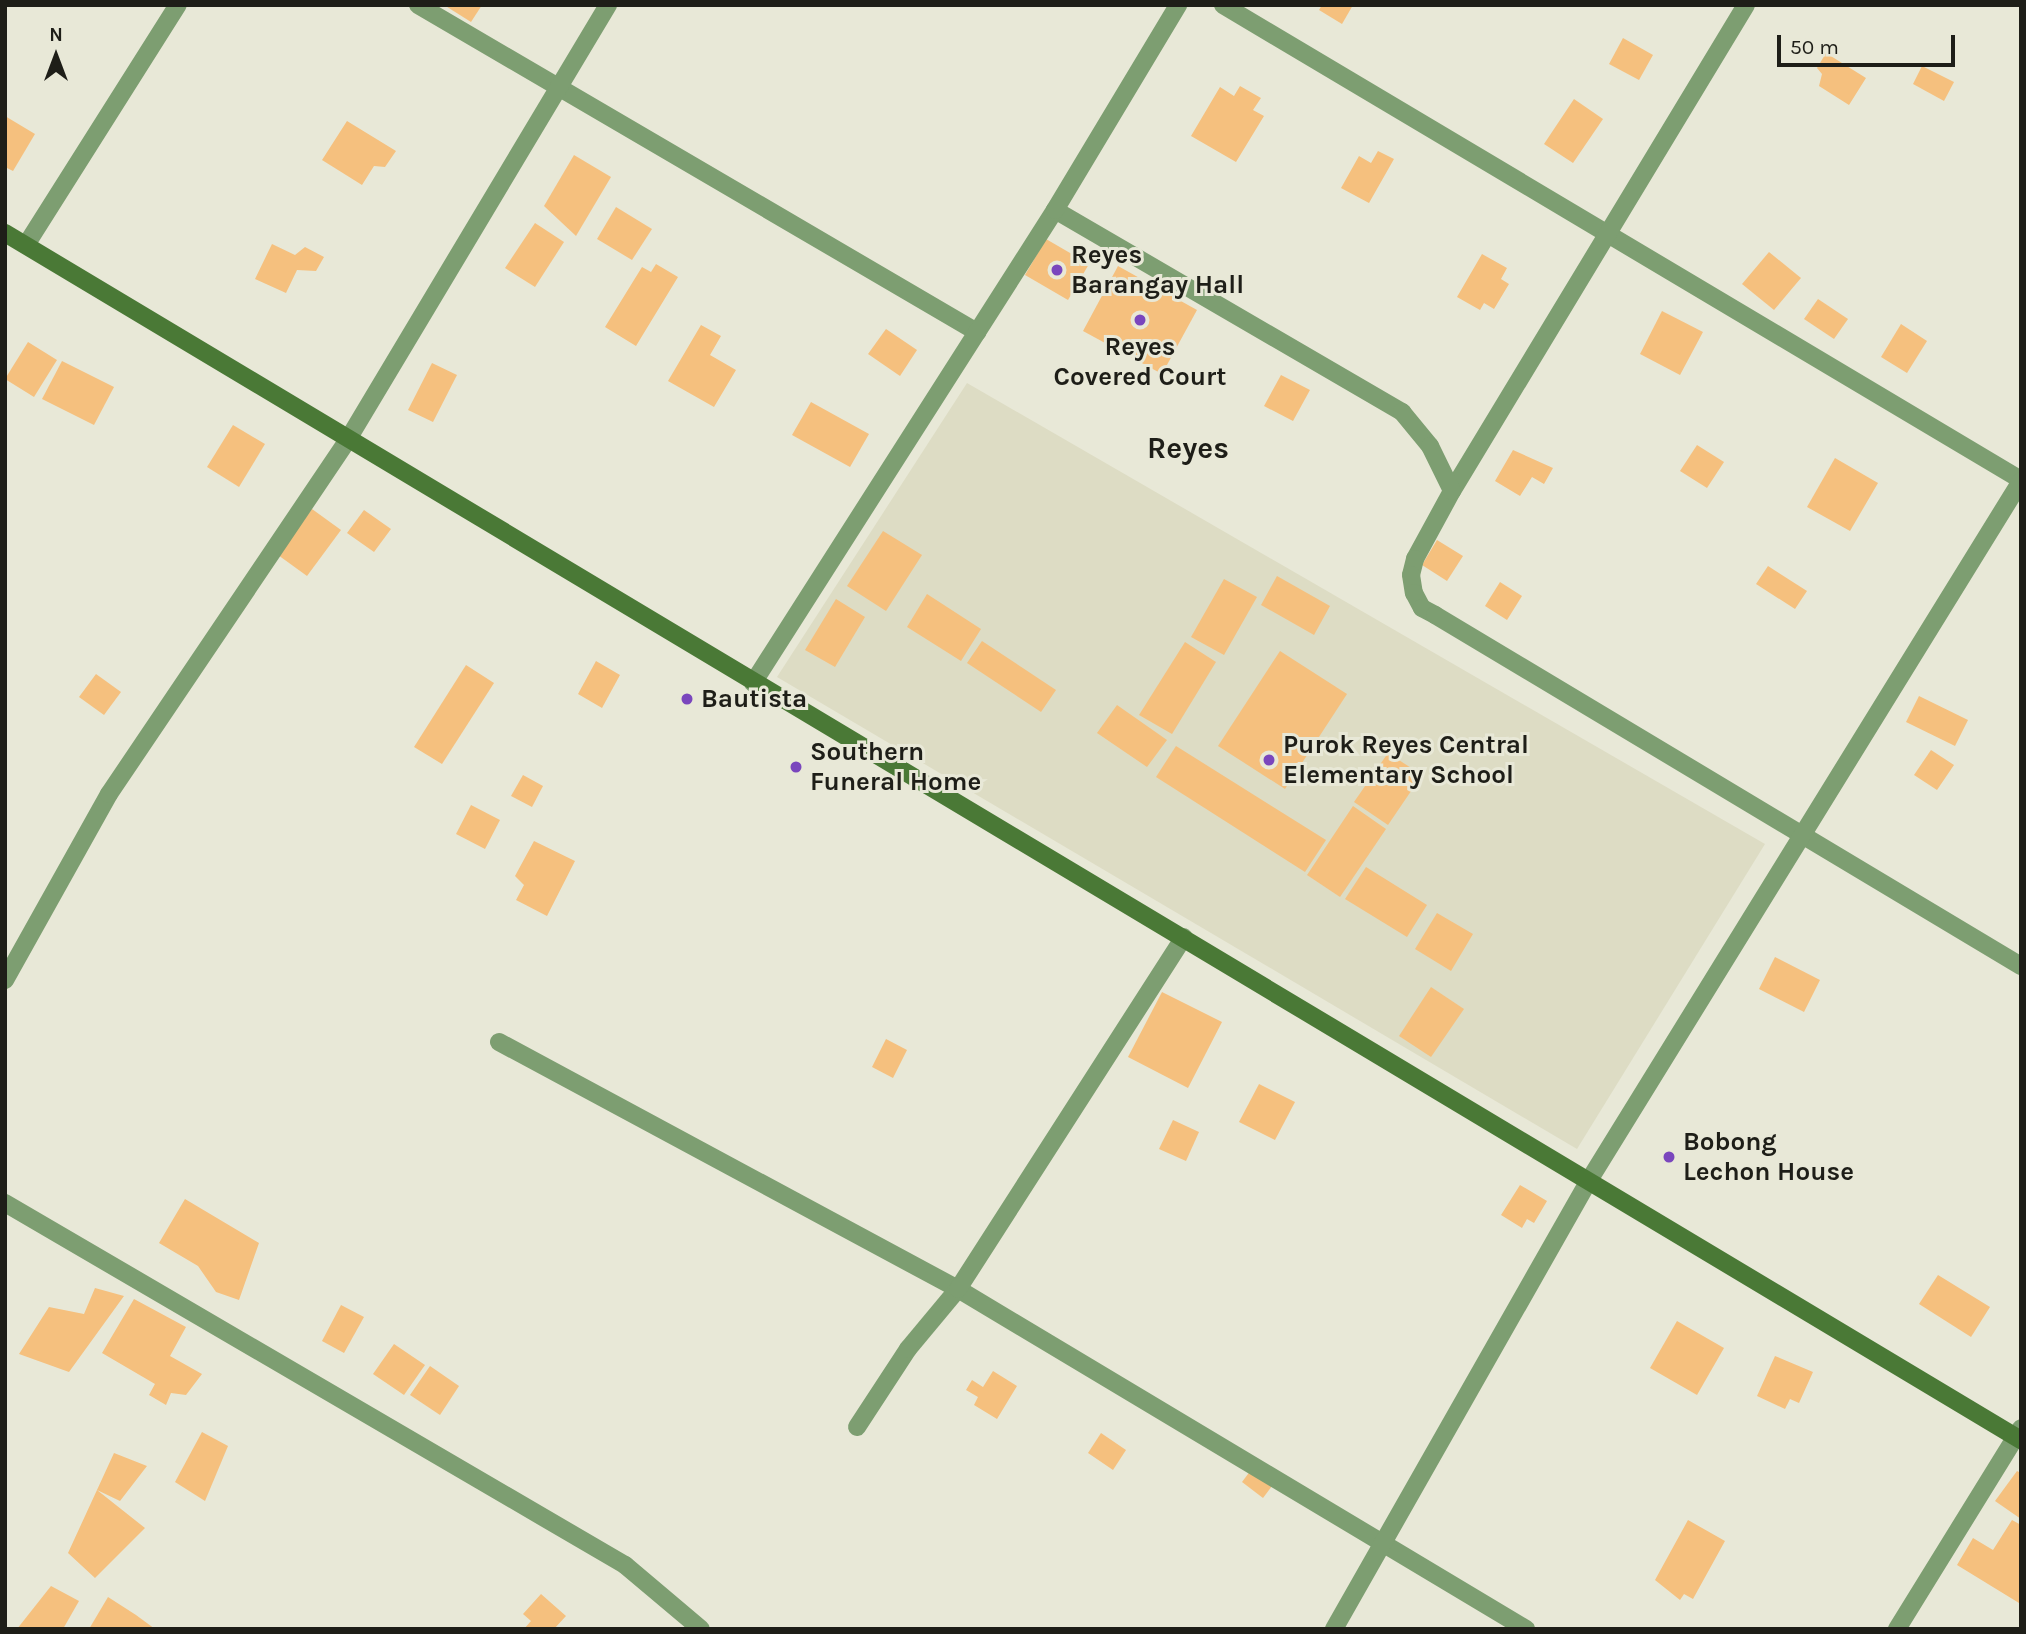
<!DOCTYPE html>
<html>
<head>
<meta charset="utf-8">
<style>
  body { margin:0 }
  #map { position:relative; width:2026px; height:1634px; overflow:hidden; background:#e8e8d7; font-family:Karla,sans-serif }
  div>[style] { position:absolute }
  .built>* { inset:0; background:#dddcc4 }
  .building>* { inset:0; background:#f5c07e }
  .minor>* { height:18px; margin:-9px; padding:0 9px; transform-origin:9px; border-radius:9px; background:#7d9e71 }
  .secondary>* { height:18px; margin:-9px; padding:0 9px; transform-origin:9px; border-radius:9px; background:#4a7936 }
  .dots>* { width:19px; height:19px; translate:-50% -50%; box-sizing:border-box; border:4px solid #e8e8d7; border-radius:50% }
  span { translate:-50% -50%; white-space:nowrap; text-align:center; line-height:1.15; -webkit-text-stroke:6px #e8e8d7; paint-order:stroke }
  .poi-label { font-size:26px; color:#1e1e18; font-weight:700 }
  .left { translate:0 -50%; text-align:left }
  .quarter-label { font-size:30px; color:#1e1e18; font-weight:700 }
  .frame { position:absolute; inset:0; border:7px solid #1e1e18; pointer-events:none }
  .north { position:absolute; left:21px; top:21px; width:70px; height:70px; -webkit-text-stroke:5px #e8e8d7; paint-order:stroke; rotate:0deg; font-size:19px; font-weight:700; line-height:28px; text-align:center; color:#1e1e18 }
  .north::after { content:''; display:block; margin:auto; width:24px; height:32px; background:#1e1e18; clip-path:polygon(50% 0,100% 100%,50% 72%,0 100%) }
  .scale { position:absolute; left:1777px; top:35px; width:178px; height:32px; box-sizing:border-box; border:4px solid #1e1e18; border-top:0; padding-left:9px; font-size:21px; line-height:24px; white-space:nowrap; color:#1e1e18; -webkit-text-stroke:5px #e8e8d7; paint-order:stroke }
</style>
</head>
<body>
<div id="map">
  <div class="built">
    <div style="clip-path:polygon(967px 383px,1765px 844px,1577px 1149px,777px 677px)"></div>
  </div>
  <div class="building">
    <div style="clip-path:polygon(444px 5px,482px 5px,471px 22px)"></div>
    <div style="clip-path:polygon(1322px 5px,1353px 5px,1342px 24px,1319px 10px)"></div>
    <div style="clip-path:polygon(1623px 38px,1653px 55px,1639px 80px,1609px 64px)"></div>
    <div style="clip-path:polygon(1826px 53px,1866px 78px,1849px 105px,1819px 86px,1822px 74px,1817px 68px)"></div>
    <div style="clip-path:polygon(1922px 66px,1954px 82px,1944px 101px,1913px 84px)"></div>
    <div style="clip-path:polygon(1240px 86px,1261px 98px,1253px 110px,1264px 116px,1236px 162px,1191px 136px,1220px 87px,1234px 96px)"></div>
    <div style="clip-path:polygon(1574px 99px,1603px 119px,1573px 163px,1544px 144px)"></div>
    <div style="clip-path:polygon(5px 116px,35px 134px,13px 171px,5px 167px)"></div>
    <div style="clip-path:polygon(347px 121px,396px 151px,385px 167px,374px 166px,362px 185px,322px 160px)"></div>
    <div style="clip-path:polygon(1378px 151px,1394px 159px,1369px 203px,1341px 188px,1359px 156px,1371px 163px)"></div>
    <div style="clip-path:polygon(574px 155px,611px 177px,576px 236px,544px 206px)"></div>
    <div style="clip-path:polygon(616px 207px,652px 229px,632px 260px,597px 239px)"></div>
    <div style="clip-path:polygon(535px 223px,564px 242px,535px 287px,505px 268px)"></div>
    <div style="clip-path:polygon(1046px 239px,1089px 264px,1068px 300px,1025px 275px)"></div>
    <div style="clip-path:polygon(272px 244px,295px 255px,305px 247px,324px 257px,316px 271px,297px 270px,286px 293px,255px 279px)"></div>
    <div style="clip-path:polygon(1769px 252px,1801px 278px,1774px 310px,1742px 284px)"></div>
    <div style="clip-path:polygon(1482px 254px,1507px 268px,1501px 279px,1509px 284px,1494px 309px,1484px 303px,1480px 310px,1457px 297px)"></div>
    <div style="clip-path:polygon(656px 264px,678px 277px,636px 346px,605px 327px,642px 267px,651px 272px)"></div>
    <div style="clip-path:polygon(1118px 266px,1197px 310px,1162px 374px,1083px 331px)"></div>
    <div style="clip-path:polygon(1818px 299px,1848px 319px,1834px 339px,1804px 319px)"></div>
    <div style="clip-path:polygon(1662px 311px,1703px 332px,1680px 375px,1640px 354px)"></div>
    <div style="clip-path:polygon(1901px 324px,1927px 341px,1907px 373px,1881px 357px)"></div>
    <div style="clip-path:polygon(701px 325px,721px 336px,710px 355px,736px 370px,714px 407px,668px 381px)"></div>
    <div style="clip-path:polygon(886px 329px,917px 350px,900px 376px,868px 354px)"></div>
    <div style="clip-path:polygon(28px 342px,57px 360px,34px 397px,5px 379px)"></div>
    <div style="clip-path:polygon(62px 361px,114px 387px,94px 425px,42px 399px)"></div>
    <div style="clip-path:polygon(432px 363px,457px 375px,433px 422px,408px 410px)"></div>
    <div style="clip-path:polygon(1281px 375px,1310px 390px,1293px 421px,1264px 406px)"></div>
    <div style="clip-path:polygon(811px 402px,869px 434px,850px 467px,792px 435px)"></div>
    <div style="clip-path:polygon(233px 425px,265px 444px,239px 487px,207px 467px)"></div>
    <div style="clip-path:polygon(1697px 445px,1724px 462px,1707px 488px,1680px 471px)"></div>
    <div style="clip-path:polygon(1513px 450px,1553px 468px,1544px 484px,1532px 477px,1520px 496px,1495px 481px)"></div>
    <div style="clip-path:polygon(1835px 458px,1878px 483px,1850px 531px,1807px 507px)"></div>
    <div style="clip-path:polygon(312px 509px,341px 530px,307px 576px,278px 555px)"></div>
    <div style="clip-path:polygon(364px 510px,391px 529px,374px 552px,347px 533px)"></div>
    <div style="clip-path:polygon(883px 531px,922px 555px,886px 611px,847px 586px)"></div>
    <div style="clip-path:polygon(1437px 540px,1463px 556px,1447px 581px,1422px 565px)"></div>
    <div style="clip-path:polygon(1768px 566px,1807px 591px,1795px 609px,1756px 584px)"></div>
    <div style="clip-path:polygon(1277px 576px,1330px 606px,1314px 635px,1261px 605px)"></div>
    <div style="clip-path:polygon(1224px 579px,1257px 597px,1224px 655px,1191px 637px)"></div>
    <div style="clip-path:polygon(1500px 582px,1522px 596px,1507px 620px,1485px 606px)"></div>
    <div style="clip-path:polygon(927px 594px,981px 629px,961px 661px,907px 627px)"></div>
    <div style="clip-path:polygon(836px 599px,865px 617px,835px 667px,805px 650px)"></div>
    <div style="clip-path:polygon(982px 641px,1056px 690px,1041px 712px,967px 663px)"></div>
    <div style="clip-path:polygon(1185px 642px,1216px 662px,1172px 734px,1139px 715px)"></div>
    <div style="clip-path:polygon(1280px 651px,1347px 694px,1285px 789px,1218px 746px)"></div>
    <div style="clip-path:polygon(596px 661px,620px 675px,602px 708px,578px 694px)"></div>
    <div style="clip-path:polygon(466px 665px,494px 683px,442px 764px,414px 747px)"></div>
    <div style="clip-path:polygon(96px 674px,121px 692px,104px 715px,79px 697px)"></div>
    <div style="clip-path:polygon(1919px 696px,1968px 720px,1955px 746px,1906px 722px)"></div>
    <div style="clip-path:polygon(1117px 705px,1167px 740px,1147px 767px,1097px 733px)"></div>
    <div style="clip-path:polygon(1176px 746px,1326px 840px,1305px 872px,1156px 777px)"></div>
    <div style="clip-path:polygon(1931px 750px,1954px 765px,1937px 790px,1914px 775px)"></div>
    <div style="clip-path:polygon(1388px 753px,1422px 775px,1388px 825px,1354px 802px)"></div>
    <div style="clip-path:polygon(523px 775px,543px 786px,532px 807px,511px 796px)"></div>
    <div style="clip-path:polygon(471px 805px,500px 820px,485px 849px,456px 834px)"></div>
    <div style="clip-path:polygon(1353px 806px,1386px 829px,1340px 897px,1307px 875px)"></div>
    <div style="clip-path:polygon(534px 841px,575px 861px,547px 916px,516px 900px,524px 885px,515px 876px)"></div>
    <div style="clip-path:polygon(1366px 867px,1427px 905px,1407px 937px,1345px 899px)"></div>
    <div style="clip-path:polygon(1437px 913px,1473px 934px,1451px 971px,1415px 949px)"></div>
    <div style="clip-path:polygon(1775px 957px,1820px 980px,1804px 1012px,1759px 989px)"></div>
    <div style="clip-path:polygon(1431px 987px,1464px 1009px,1431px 1057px,1399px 1036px)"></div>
    <div style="clip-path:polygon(1162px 992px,1222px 1022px,1188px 1088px,1128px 1057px)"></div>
    <div style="clip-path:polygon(886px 1039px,907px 1050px,893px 1078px,872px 1067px)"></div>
    <div style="clip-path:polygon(1259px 1084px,1295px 1102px,1275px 1140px,1239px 1122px)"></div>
    <div style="clip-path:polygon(1173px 1120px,1199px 1132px,1186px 1161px,1159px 1149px)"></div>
    <div style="clip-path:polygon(1520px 1185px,1547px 1201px,1534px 1223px,1527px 1219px,1522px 1228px,1501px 1215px)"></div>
    <div style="clip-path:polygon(185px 1199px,259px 1243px,239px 1300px,216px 1292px,198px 1266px,159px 1243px)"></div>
    <div style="clip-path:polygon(1938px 1275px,1990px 1307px,1971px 1337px,1919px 1304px)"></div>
    <div style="clip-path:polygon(95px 1288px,124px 1296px,69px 1372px,19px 1354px,49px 1307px,84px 1314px)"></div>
    <div style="clip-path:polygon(134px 1299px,186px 1327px,170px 1356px,202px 1374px,186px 1395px,171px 1393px,166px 1405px,149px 1395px,170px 1356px,155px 1384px,102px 1353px)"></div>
    <div style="clip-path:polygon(341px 1305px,364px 1317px,344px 1353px,322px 1341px)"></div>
    <div style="clip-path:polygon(1677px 1321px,1724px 1348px,1697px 1395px,1650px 1368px)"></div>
    <div style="clip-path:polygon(394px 1344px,425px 1365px,404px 1395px,373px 1374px)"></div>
    <div style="clip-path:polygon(1775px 1356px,1813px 1372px,1799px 1403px,1790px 1399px,1785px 1409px,1757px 1396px)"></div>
    <div style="clip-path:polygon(430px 1366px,459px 1386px,440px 1415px,410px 1395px)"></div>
    <div style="clip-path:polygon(993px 1371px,1017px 1386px,997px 1419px,974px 1405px,978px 1397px,966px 1390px,972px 1380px,983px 1387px)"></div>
    <div style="clip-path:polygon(202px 1432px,228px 1446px,205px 1501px,175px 1482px)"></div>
    <div style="clip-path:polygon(1101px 1433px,1126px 1450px,1113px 1470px,1088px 1453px)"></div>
    <div style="clip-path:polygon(114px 1453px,147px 1466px,120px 1501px,97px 1490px,145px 1528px,95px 1578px,68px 1553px)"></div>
    <div style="clip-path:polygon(1251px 1470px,1272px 1486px,1263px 1498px,1242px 1482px)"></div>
    <div style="clip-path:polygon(2017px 1471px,2021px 1473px,2021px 1519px,1995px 1501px)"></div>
    <div style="clip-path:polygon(1688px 1520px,1725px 1541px,1693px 1599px,1684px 1594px,1680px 1600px,1655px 1580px)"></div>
    <div style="clip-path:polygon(2012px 1520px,2021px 1525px,2019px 1603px,1957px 1565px,1973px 1538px,1993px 1550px)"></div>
    <div style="clip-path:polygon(51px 1586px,79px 1601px,63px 1629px,17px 1629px)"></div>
    <div style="clip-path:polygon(541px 1594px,566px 1616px,554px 1629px,524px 1629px,531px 1621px,523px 1614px)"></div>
    <div style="clip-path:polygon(108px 1597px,136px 1615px,155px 1629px,89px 1629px)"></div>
  </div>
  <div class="minor">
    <div style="left:418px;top:5px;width:648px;rotate:30.33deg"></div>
    <div style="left:1223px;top:5px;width:929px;rotate:30.76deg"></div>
    <div style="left:1746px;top:5px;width:568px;rotate:121.17deg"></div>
    <div style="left:1452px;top:491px;width:77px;rotate:118.6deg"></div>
    <div style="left:1415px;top:559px;width:16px;rotate:104deg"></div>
    <div style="left:1411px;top:575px;width:18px;rotate:81deg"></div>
    <div style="left:1414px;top:593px;width:17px;rotate:62deg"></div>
    <div style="left:1422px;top:608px;width:15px;rotate:28deg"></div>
    <div style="left:1435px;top:615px;width:683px;rotate:30.92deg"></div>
    <div style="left:1055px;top:210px;width:402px;rotate:30.2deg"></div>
    <div style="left:1402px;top:412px;width:44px;rotate:50.5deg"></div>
    <div style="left:1430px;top:446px;width:50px;rotate:63.9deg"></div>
    <div style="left:26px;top:245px;width:284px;rotate:-57.7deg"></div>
    <div style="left:753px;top:683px;width:561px;rotate:-57.44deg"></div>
    <div style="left:1055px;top:210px;width:239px;rotate:-59deg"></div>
    <div style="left:5px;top:980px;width:213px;rotate:-60.8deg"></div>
    <div style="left:109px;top:794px;width:426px;rotate:-56deg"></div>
    <div style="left:347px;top:441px;width:508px;rotate:-59.09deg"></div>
    <div style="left:499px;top:1042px;width:521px;rotate:28.29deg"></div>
    <div style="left:958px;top:1289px;width:662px;rotate:30.9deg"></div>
    <div style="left:5px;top:1203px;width:718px;rotate:30.28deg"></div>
    <div style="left:625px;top:1565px;width:99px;rotate:40.1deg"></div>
    <div style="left:857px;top:1427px;width:93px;rotate:-56.8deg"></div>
    <div style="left:908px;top:1349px;width:78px;rotate:-50.2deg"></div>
    <div style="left:958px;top:1289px;width:418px;rotate:-57.3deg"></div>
    <div style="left:1334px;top:1629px;width:514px;rotate:-60.39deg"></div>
    <div style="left:1588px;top:1182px;width:824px;rotate:-58.3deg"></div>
    <div style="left:1897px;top:1629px;width:236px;rotate:-58.3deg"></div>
  </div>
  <div class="secondary">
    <div style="left:5px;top:233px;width:2350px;rotate:30.91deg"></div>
  </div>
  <div class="dots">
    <div style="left:1057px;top:270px;background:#7a46bd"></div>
    <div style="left:1140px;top:320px;background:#7a46bd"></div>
    <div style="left:687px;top:699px;background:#7a46bd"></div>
    <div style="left:1269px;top:760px;background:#7a46bd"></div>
    <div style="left:796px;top:767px;background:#7a46bd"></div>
    <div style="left:1669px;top:1157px;background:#7a46bd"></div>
  </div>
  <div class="poi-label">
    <span class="left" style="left:1071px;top:270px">Reyes<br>Barangay Hall</span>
    <span style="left:1140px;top:362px">Reyes<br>Covered Court</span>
    <span class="left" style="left:701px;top:699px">Bautista</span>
    <span class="left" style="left:1283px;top:760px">Purok Reyes Central<br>Elementary School</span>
    <span class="left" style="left:810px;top:767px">Southern<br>Funeral Home</span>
    <span class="left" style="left:1683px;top:1157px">Bobong<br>Lechon House</span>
  </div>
  <div class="quarter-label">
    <span style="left:1188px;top:448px">Reyes</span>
  </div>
  <div class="frame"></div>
  <div class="north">N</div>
  <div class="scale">50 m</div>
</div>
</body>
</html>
